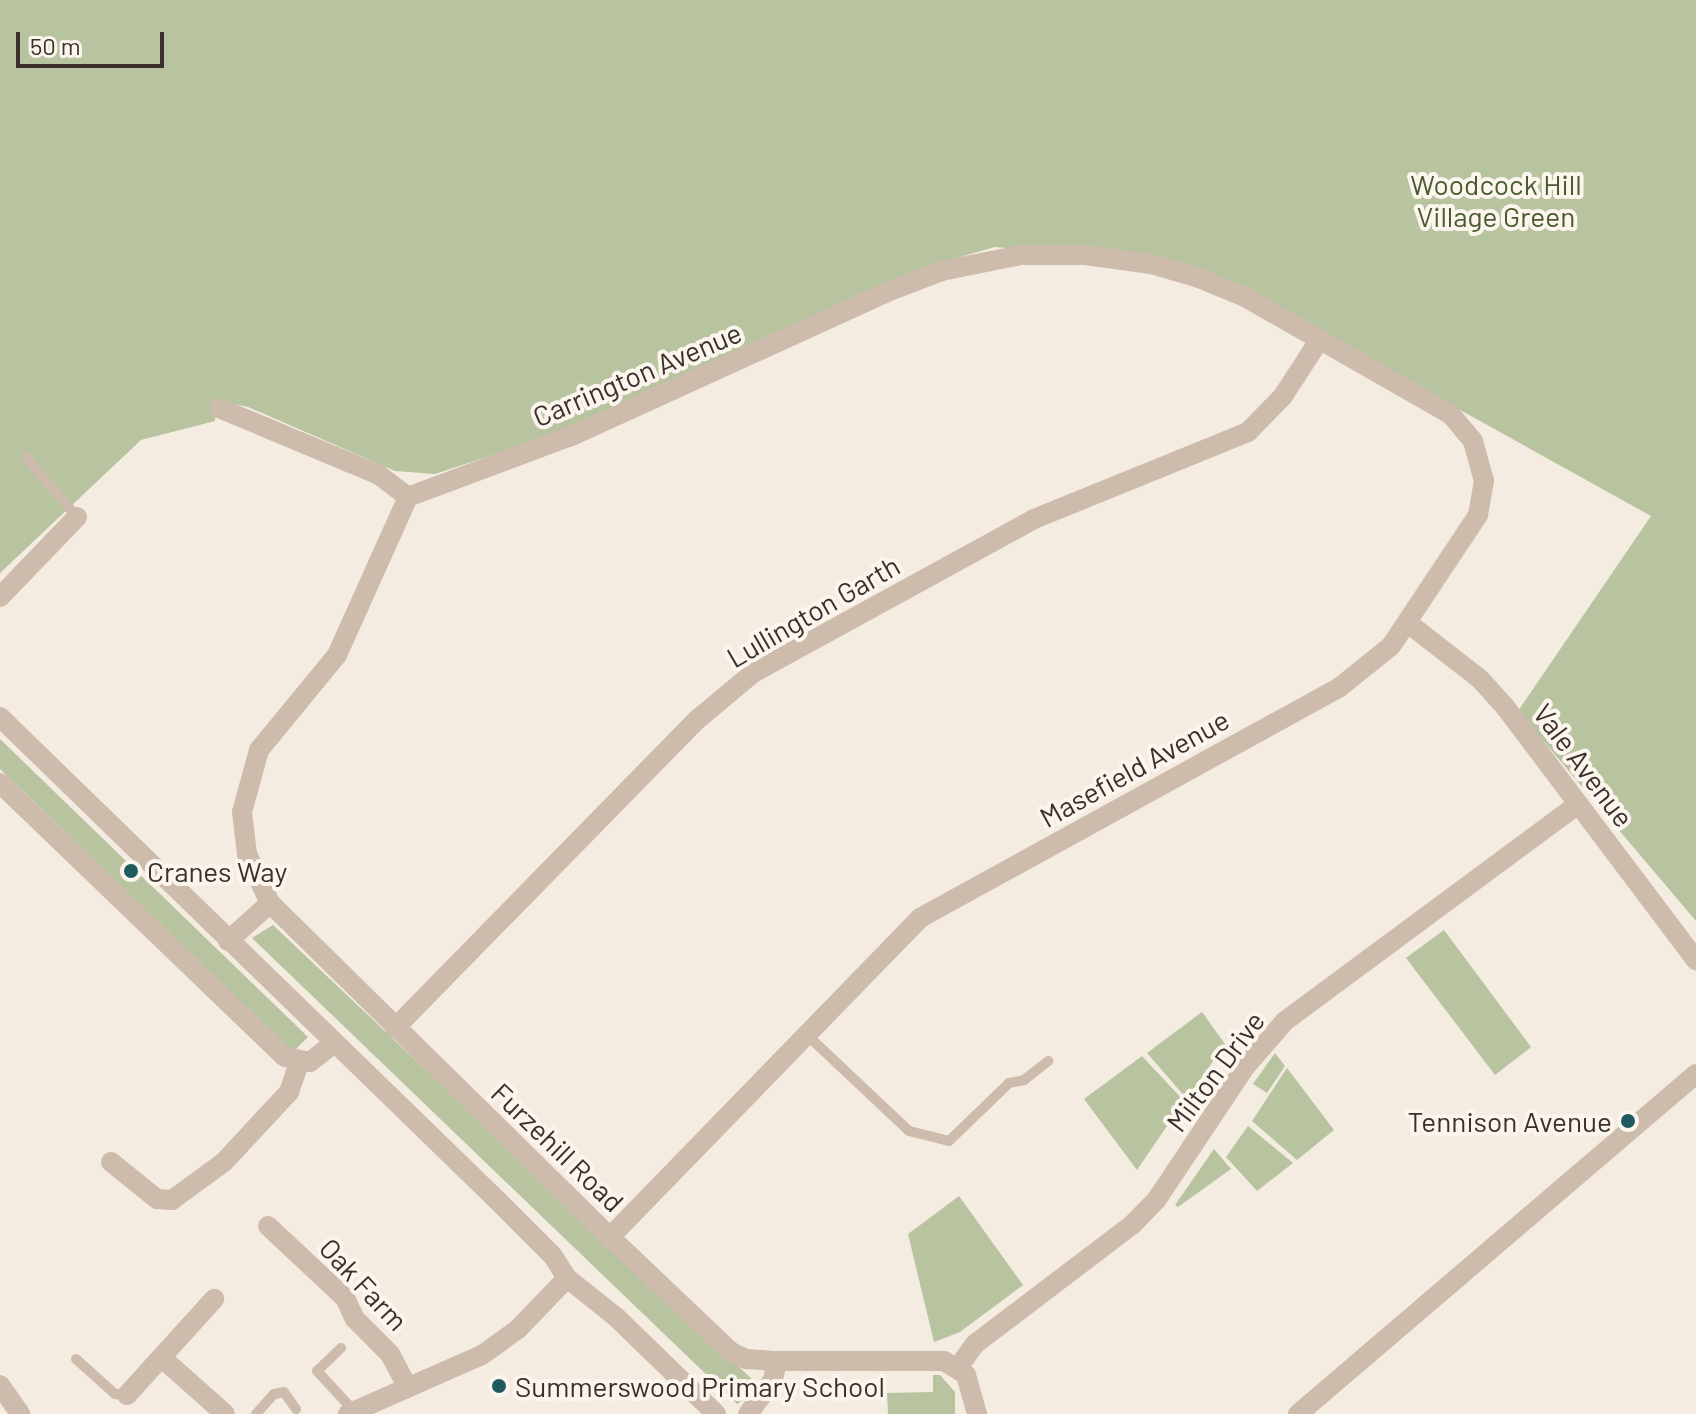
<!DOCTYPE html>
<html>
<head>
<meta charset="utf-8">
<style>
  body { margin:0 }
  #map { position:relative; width:1696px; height:1414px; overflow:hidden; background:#f4ebe1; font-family:Barlow,sans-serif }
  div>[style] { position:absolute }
  .green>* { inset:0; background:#b8c4a0 }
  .service>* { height:10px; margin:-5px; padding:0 5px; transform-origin:5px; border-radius:5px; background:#cdbbac }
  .minor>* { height:20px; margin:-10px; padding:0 10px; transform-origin:10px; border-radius:10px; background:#cdbbac }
  .tertiary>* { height:20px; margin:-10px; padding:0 10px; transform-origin:10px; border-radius:10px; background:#cdbbac }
  .dots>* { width:22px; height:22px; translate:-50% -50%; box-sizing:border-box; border:4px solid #fbf5ee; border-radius:50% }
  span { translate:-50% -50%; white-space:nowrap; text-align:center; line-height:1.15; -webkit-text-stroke:8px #fbf5ee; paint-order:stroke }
  .park-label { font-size:28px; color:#4a5a2e }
  .street-label { font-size:28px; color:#3b302b }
  .poi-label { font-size:28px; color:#3b302b }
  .left { translate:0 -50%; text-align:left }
  .right { translate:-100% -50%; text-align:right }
  .scale { position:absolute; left:16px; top:32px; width:148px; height:36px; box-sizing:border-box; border:4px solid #3b302b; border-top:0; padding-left:10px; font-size:24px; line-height:28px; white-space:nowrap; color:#3b302b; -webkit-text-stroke:6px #fbf5ee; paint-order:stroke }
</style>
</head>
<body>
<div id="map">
  <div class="green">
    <div style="clip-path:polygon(0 0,1696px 0,1696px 921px,1518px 711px,1651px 516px,1242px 289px,1179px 263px,995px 247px,925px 267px,550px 436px,435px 474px,395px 471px,248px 407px,216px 400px,215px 421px,141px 440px,0 573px)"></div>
    <div style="clip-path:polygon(0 739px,308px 1037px,293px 1052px,0 769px)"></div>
    <div style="clip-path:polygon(273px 925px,754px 1381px,754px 1392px,737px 1404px,252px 938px)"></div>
    <div style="clip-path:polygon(1444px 930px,1531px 1047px,1495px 1075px,1406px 958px)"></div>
    <div style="clip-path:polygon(1202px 1012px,1225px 1044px,1187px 1099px,1147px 1053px)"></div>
    <div style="clip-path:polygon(1275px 1053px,1285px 1066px,1267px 1093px,1253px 1084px)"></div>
    <div style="clip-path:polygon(1142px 1056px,1184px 1101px,1137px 1170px,1084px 1099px)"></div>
    <div style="clip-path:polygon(1287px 1068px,1334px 1130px,1297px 1160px,1252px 1121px)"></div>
    <div style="clip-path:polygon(1248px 1126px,1293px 1163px,1257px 1191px,1226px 1157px)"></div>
    <div style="clip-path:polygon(1214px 1149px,1231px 1169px,1178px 1207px,1175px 1205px)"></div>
    <div style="clip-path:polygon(959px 1196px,1023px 1285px,960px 1332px,934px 1342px,908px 1234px)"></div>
    <div style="clip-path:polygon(933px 1375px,940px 1375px,955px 1392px,955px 1414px,888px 1414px,887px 1393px,933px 1392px)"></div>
  </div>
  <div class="service">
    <div style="left:26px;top:457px;width:79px;rotate:49.6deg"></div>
    <div style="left:806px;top:1034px;width:141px;rotate:43.3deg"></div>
    <div style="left:909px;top:1131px;width:41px;rotate:14deg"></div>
    <div style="left:949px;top:1141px;width:83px;rotate:-44deg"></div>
    <div style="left:1009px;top:1083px;width:15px;rotate:-11deg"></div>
    <div style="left:1024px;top:1080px;width:31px;rotate:-38deg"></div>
    <div style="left:341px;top:1348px;width:33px;rotate:136deg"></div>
    <div style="left:317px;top:1371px;width:54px;rotate:47.2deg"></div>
    <div style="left:76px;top:1359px;width:52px;rotate:41.9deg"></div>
    <div style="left:115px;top:1394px;width:12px;rotate:5deg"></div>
    <div style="left:256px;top:1414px;width:27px;rotate:-48deg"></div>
    <div style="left:274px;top:1394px;width:10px;rotate:-11deg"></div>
    <div style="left:284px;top:1392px;width:21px;rotate:55deg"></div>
  </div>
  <div class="minor">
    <div style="left:219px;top:408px;width:173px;rotate:22.7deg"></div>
    <div style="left:379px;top:475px;width:36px;rotate:37deg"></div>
    <div style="left:0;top:597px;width:111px;rotate:-46.1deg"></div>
    <div style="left:1408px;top:623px;width:91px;rotate:37.9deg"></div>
    <div style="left:1480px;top:679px;width:39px;rotate:48deg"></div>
    <div style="left:1506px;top:708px;width:316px;rotate:53deg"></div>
    <div style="left:0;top:783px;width:395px;rotate:43.9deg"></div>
    <div style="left:285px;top:1057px;width:25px;rotate:11deg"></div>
    <div style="left:310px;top:1062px;width:31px;rotate:-38deg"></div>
    <div style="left:228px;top:941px;width:57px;rotate:-42.1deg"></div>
    <div style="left:395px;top:1028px;width:433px;rotate:-45.6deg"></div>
    <div style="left:698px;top:719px;width:72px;rotate:-39.9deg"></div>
    <div style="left:753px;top:673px;width:320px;rotate:-28.7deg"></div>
    <div style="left:1034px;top:519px;width:231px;rotate:-22.1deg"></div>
    <div style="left:1248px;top:432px;width:50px;rotate:-45.8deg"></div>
    <div style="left:1283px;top:396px;width:68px;rotate:-57deg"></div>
    <div style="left:111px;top:1162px;width:59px;rotate:38.8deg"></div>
    <div style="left:157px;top:1199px;width:15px;rotate:4deg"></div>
    <div style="left:172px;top:1200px;width:64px;rotate:-36.2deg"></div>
    <div style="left:224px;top:1162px;width:96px;rotate:-47.1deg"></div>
    <div style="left:289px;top:1092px;width:31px;rotate:-71deg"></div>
    <div style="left:268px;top:1226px;width:105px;rotate:43.1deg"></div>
    <div style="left:345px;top:1298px;width:23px;rotate:65deg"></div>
    <div style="left:355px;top:1319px;width:49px;rotate:45deg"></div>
    <div style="left:390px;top:1354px;width:38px;rotate:62deg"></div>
    <div style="left:610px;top:1237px;width:445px;rotate:-45.8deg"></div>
    <div style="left:920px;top:918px;width:479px;rotate:-28.8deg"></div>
    <div style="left:1340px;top:687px;width:65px;rotate:-38.8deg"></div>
    <div style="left:1391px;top:646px;width:157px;rotate:-56.4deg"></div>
    <div style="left:1478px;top:515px;width:35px;rotate:-80deg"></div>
    <div style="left:1484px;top:481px;width:41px;rotate:-105.4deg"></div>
    <div style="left:1473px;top:441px;width:35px;rotate:-130deg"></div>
    <div style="left:1450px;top:414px;width:236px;rotate:-150.3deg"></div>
    <div style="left:1245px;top:297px;width:50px;rotate:-157.6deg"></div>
    <div style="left:1199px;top:278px;width:50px;rotate:-163.7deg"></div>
    <div style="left:1151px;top:264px;width:68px;rotate:-172.3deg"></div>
    <div style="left:1084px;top:255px;width:63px;rotate:180deg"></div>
    <div style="left:1021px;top:255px;width:81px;rotate:168.6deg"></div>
    <div style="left:942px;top:271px;width:53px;rotate:159.2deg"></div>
    <div style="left:892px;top:290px;width:353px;rotate:155.5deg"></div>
    <div style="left:571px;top:436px;width:174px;rotate:159.5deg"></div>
    <div style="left:408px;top:497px;width:173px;rotate:114.2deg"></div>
    <div style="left:337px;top:655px;width:123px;rotate:129.4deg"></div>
    <div style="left:259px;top:750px;width:64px;rotate:105.3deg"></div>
    <div style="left:242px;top:812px;width:42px;rotate:83.2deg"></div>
    <div style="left:247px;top:854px;width:54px;rotate:64.9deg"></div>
    <div style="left:270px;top:903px;width:477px;rotate:44.5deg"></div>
    <div style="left:610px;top:1237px;width:167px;rotate:43.5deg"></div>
    <div style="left:731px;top:1352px;width:17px;rotate:25deg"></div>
    <div style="left:746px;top:1359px;width:31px;rotate:4deg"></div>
    <div style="left:777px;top:1361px;width:19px;rotate:102deg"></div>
    <div style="left:773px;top:1380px;width:42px;rotate:126.3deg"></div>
    <div style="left:162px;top:1358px;width:84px;rotate:41.6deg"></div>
    <div style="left:777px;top:1361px;width:167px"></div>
    <div style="left:944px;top:1361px;width:26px;rotate:32deg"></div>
    <div style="left:966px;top:1375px;width:41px;rotate:74.2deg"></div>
    <div style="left:959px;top:1366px;width:27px;rotate:-54deg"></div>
    <div style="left:975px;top:1344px;width:197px;rotate:-37.2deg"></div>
    <div style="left:1132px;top:1225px;width:36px;rotate:-46deg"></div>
    <div style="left:1157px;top:1199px;width:159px;rotate:-56.3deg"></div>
    <div style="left:1245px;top:1067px;width:61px;rotate:-49deg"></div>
    <div style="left:1285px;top:1021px;width:365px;rotate:-36.5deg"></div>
    <div style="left:0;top:1385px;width:35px;rotate:55deg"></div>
    <div style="left:127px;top:1395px;width:130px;rotate:-47.8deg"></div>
    <div style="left:348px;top:1414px;width:146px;rotate:-23.8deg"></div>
    <div style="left:482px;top:1355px;width:44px;rotate:-35.8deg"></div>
    <div style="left:518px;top:1329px;width:71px;rotate:-46.1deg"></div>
    <div style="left:1298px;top:1414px;width:523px;rotate:-40.51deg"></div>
  </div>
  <div class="tertiary">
    <div style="left:0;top:717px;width:693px;rotate:44.18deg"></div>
    <div style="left:497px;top:1200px;width:79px;rotate:45deg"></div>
    <div style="left:553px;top:1256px;width:26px;rotate:58deg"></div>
    <div style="left:567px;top:1278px;width:63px;rotate:38.5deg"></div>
    <div style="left:616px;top:1317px;width:139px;rotate:44.1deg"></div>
  </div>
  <div class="dots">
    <div style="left:131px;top:871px;background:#1f5a5e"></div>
    <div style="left:1628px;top:1121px;background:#1f5a5e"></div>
    <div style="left:499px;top:1386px;background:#1f5a5e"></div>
  </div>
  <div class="park-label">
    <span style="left:1496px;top:200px">Woodcock Hill<br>Village Green</span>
  </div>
  <div class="street-label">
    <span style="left:637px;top:374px;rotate:-23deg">Carrington Avenue</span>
    <span style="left:813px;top:611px;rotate:-30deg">Lullington Garth</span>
    <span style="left:1584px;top:765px;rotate:53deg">Vale Avenue</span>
    <span style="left:1134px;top:768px;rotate:-29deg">Masefield Avenue</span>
    <span style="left:1215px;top:1071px;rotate:-53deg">Milton Drive</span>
    <span style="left:558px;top:1147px;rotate:44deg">Furzehill Road</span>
    <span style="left:364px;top:1284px;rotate:47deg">Oak Farm</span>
  </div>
  <div class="poi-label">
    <span class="left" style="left:147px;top:871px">Cranes Way</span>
    <span class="right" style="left:1612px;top:1121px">Tennison Avenue</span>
    <span class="left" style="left:515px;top:1386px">Summerswood Primary School</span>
  </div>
  <div class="scale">50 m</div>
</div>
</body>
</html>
